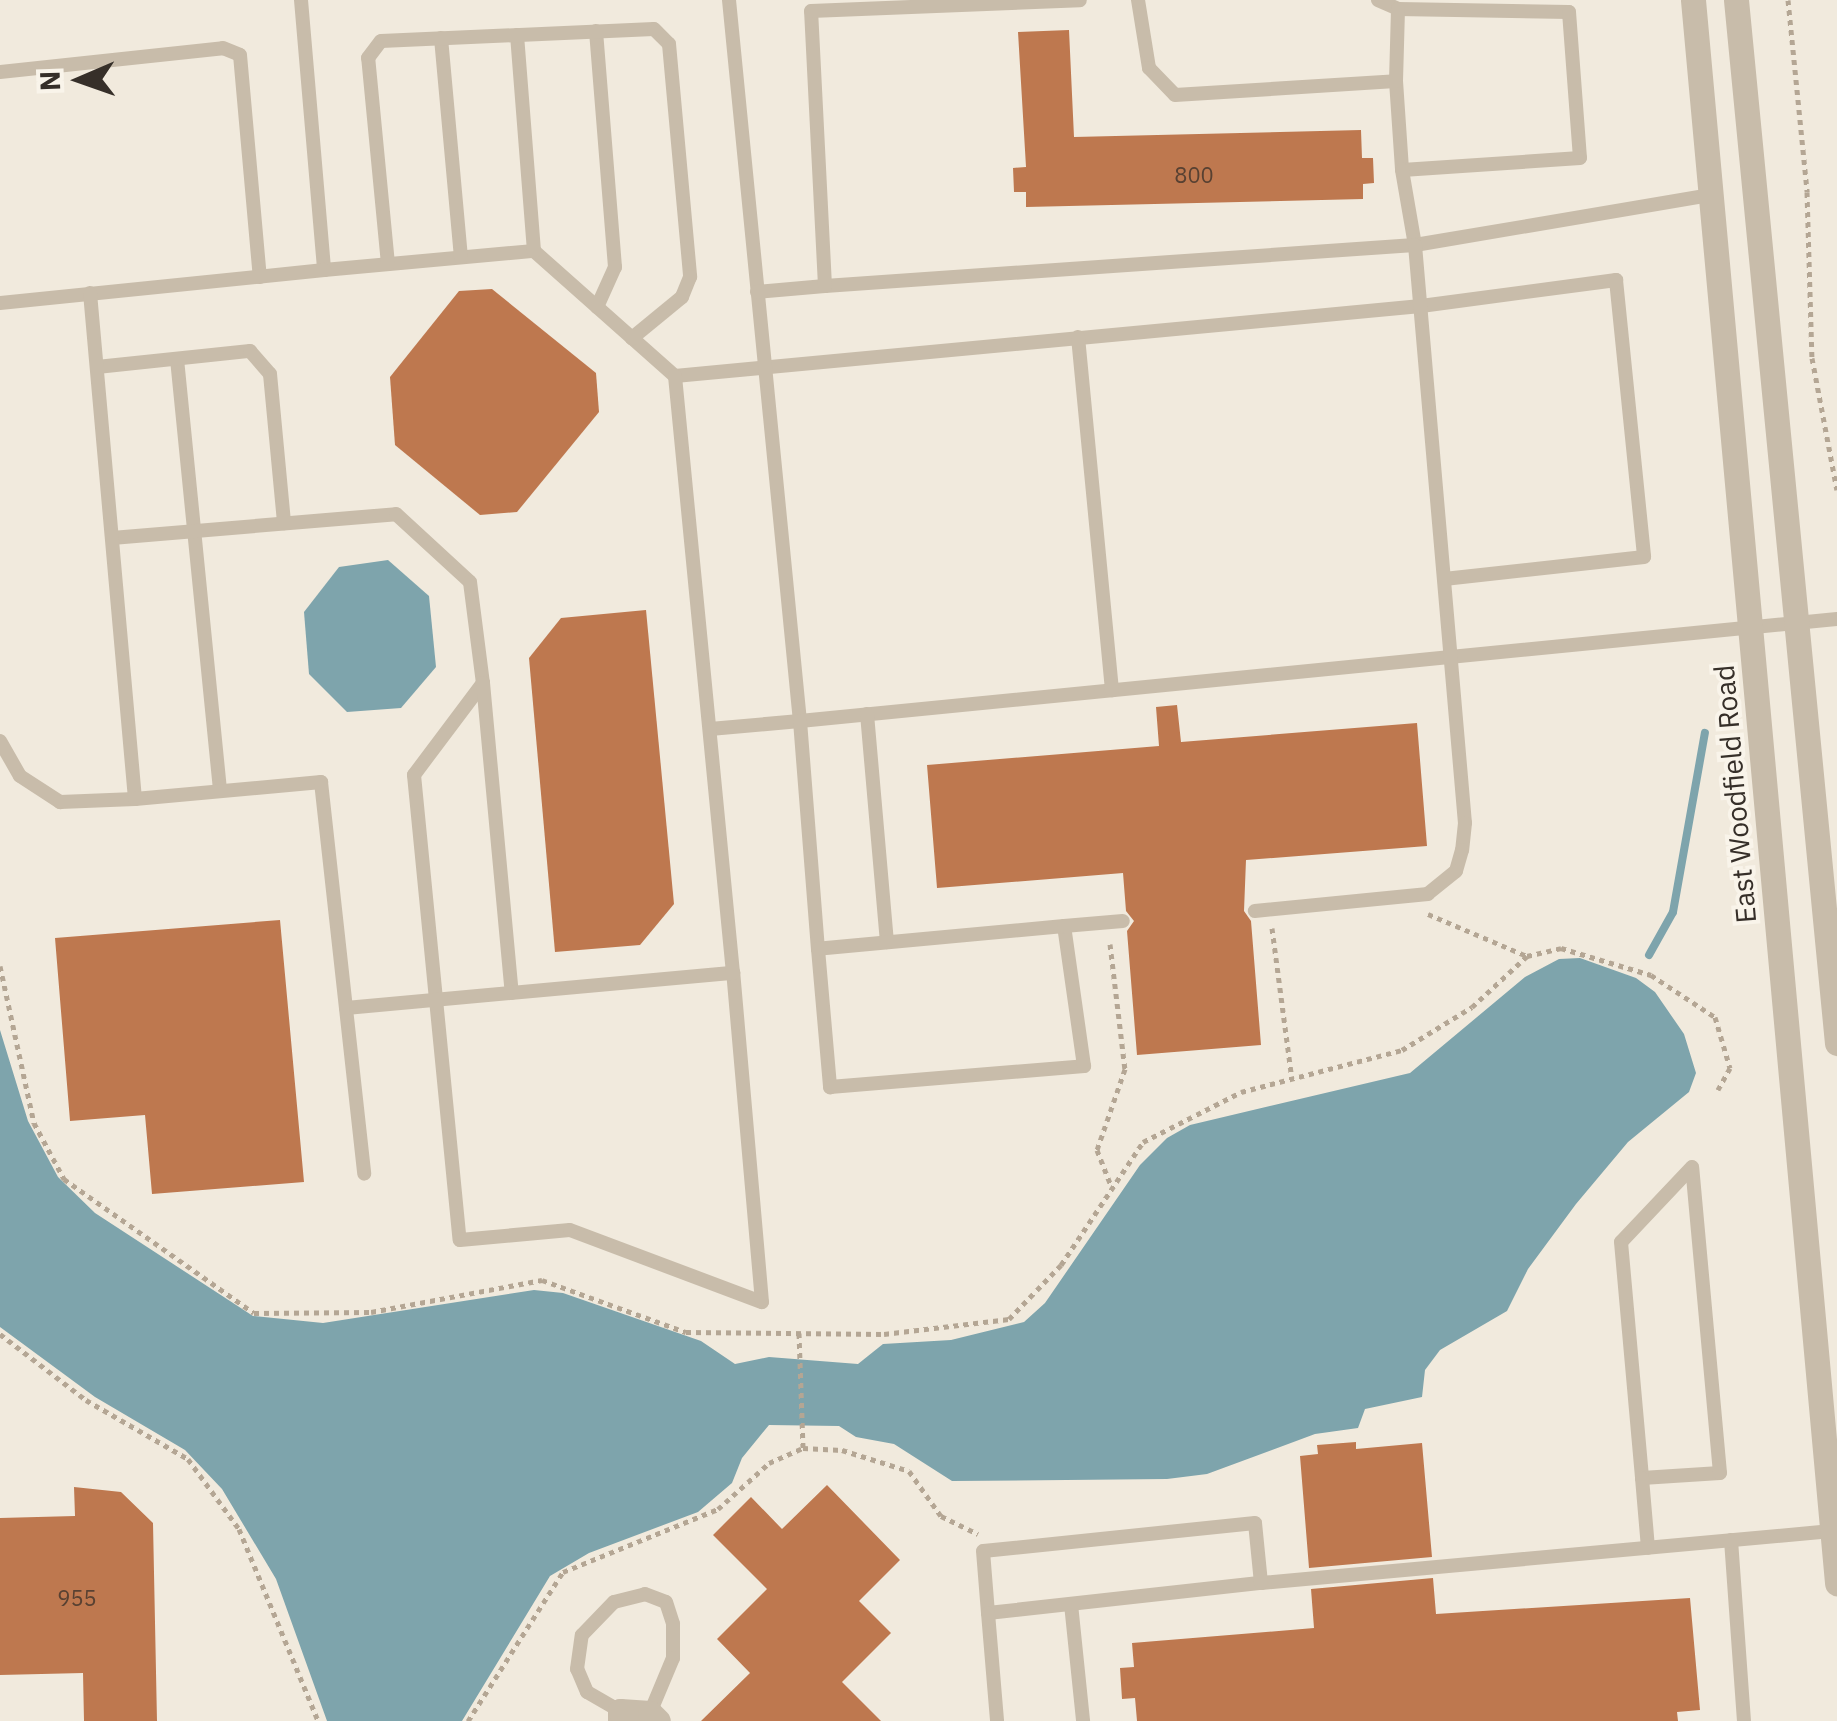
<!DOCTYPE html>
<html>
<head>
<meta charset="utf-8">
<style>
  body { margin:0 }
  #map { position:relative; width:1837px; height:1721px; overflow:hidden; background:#f1eadd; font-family:"IBM Plex Sans",sans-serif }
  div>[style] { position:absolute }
  .water>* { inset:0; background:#7ea4ac }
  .stream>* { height:8px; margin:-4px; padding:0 4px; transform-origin:4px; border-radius:4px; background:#7ea4ac }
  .building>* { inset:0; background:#be784f }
  .path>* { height:5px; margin-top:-2.5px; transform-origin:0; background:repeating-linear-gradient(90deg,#b4a694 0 5px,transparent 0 10px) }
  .service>* { height:14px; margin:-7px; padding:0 7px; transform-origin:7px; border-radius:7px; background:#c8bcaa }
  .minor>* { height:25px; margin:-12.5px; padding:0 12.5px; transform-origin:12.5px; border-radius:12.5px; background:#c8bcaa }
  .tertiary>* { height:25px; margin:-12.5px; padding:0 12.5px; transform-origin:12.5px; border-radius:12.5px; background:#c8bcaa }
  span { translate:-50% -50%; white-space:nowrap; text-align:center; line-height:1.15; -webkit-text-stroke:8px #f9f4ea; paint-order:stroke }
  .number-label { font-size:22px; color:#584132 }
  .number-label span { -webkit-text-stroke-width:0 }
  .street-label { font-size:28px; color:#362f29 }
  .north { position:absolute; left:30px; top:30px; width:100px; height:100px; -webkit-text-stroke:8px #f9f4ea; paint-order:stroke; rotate:268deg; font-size:28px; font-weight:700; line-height:40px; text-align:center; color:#362f29 }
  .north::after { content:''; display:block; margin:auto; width:35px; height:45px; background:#362f29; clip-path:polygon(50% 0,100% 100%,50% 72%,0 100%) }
</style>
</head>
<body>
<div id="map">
  <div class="water">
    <div style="clip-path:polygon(388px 560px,429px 596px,436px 667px,401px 708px,347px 712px,309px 674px,304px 612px,339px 567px)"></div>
    <div style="clip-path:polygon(1580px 958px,1636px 978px,1655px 992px,1684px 1034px,1696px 1073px,1689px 1092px,1628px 1142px,1576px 1204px,1528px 1269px,1507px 1311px,1440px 1350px,1425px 1370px,1422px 1397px,1365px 1409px,1358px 1428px,1315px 1434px,1207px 1474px,1167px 1479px,952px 1481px,894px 1444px,856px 1437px,839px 1426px,769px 1425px,742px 1458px,732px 1483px,698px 1512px,589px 1553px,550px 1576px,462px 1721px,327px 1721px,276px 1579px,222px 1489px,185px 1450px,95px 1397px,0 1327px,0 1030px,28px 1121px,58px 1177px,95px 1213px,253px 1316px,323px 1323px,534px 1290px,563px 1293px,701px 1341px,735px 1364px,769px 1357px,858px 1364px,883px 1344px,951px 1340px,1024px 1322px,1045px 1303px,1140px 1165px,1167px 1138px,1190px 1125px,1410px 1073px,1525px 977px,1559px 959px)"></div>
  </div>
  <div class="stream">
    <div style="left:1649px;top:955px;width:49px;rotate:-60.8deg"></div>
    <div style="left:1673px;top:912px;width:182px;rotate:-79.9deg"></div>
  </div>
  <div class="building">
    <div style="clip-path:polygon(1069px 30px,1074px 137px,1361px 130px,1362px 158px,1373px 158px,1374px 183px,1363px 184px,1363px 199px,1026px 207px,1026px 192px,1014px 192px,1013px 168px,1026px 167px,1018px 32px)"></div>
    <div style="clip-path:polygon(492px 289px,596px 373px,599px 412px,517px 512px,480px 515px,395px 445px,390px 377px,459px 291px)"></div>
    <div style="clip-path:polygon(646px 610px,674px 904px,640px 945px,555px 952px,529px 658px,561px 618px)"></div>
    <div style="clip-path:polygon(1177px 705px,1181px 742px,1417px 723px,1427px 846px,1246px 860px,1244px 911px,1251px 921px,1261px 1045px,1137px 1055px,1127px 931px,1134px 921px,1126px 911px,1123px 873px,937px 888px,927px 765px,1159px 746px,1156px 707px)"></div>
    <div style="clip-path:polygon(280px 920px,304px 1182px,152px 1194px,145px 1115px,70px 1121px,55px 938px)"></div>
    <div style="clip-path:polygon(1356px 1442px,1356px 1449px,1422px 1443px,1432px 1557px,1309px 1568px,1300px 1456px,1318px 1454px,1317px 1445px)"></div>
    <div style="clip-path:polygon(827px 1485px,900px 1560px,859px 1601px,891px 1633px,842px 1682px,881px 1721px,701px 1721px,750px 1673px,717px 1639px,767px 1589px,713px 1535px,751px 1497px,782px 1529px)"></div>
    <div style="clip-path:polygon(74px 1487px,121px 1492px,153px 1523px,157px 1721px,84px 1721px,83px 1673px,0 1675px,0 1518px,75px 1516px)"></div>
    <div style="clip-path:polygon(1433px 1578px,1436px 1614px,1690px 1598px,1700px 1710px,1677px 1712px,1678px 1721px,1137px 1721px,1135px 1698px,1122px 1699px,1120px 1668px,1134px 1667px,1132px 1643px,1314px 1628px,1311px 1589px)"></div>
  </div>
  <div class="path">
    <div style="left:1788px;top:0;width:193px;rotate:84.3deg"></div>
    <div style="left:1807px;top:192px;width:166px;rotate:88.3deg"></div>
    <div style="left:1812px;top:358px;width:134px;rotate:79.3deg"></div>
    <div style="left:1428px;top:914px;width:108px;rotate:23deg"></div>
    <div style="left:1272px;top:928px;width:152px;rotate:82.5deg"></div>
    <div style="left:1110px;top:944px;width:126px;rotate:83.2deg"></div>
    <div style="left:1125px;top:1069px;width:86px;rotate:109.1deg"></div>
    <div style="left:1097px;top:1150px;width:41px;rotate:68.5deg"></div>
    <div style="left:0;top:966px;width:161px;rotate:77.8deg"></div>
    <div style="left:34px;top:1123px;width:64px;rotate:61.8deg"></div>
    <div style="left:64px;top:1179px;width:232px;rotate:35.2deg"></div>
    <div style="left:254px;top:1313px;width:117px;rotate:-0.5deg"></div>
    <div style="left:371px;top:1312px;width:174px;rotate:-10.6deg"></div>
    <div style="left:542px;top:1280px;width:153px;rotate:19.9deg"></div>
    <div style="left:686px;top:1332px;width:198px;rotate:0.6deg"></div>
    <div style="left:884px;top:1334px;width:126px;rotate:-6.8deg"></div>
    <div style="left:1009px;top:1319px;width:75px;rotate:-46.1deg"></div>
    <div style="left:1061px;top:1265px;width:148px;rotate:-56.3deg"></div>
    <div style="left:1143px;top:1142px;width:110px;rotate:-27deg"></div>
    <div style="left:1241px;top:1092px;width:166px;rotate:-14.6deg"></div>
    <div style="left:1402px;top:1050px;width:82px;rotate:-31.6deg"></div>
    <div style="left:1472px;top:1007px;width:75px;rotate:-42.8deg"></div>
    <div style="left:1527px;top:956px;width:35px;rotate:-13deg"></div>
    <div style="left:1561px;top:948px;width:94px;rotate:16.7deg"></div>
    <div style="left:1651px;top:975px;width:77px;rotate:33.3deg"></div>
    <div style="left:1715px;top:1017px;width:53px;rotate:73.6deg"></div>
    <div style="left:1730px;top:1068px;width:25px;rotate:119deg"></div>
    <div style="left:799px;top:1333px;width:115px;rotate:88deg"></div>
    <div style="left:0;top:1334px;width:108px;rotate:37.5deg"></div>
    <div style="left:86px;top:1400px;width:118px;rotate:30deg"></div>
    <div style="left:188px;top:1459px;width:87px;rotate:53.9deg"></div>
    <div style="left:239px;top:1529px;width:208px;rotate:67.6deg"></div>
    <div style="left:468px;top:1721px;width:177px;rotate:-57.5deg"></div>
    <div style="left:563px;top:1572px;width:167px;rotate:-22.1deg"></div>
    <div style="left:718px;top:1509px;width:69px;rotate:-42deg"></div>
    <div style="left:769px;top:1463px;width:37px;rotate:-24deg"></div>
    <div style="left:803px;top:1448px;width:39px;rotate:3deg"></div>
    <div style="left:842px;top:1450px;width:70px;rotate:17.4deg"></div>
    <div style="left:909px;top:1471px;width:55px;rotate:54.6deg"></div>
    <div style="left:941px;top:1516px;width:41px;rotate:25.9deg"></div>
  </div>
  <div class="service">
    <div style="left:301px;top:0;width:271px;rotate:85.1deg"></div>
    <div style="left:324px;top:270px;width:211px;rotate:-5.2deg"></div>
    <div style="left:534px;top:251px;width:188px;rotate:41.6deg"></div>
    <div style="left:675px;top:376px;width:749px;rotate:-5.36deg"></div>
    <div style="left:1421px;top:306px;width:197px;rotate:-7.6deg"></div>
    <div style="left:1616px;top:280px;width:278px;rotate:84.2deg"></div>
    <div style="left:1644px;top:557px;width:201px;rotate:173.7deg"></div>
    <div style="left:729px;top:0;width:724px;rotate:84.38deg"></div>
    <div style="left:800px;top:721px;width:1042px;rotate:-5.62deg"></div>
    <div style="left:1138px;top:0;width:69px;rotate:80.8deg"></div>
    <div style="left:1149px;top:68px;width:37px;rotate:46deg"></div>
    <div style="left:1175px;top:95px;width:221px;rotate:-3.6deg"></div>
    <div style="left:1396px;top:81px;width:89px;rotate:86.1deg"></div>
    <div style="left:1378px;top:0;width:22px;rotate:24deg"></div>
    <div style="left:1398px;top:9px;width:171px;rotate:1deg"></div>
    <div style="left:1569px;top:12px;width:146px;rotate:85.7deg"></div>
    <div style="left:1580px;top:158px;width:178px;rotate:176.1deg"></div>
    <div style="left:1402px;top:170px;width:76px;rotate:80.2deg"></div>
    <div style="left:1415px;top:245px;width:300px;rotate:-9.6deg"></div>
    <div style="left:596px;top:31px;width:237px;rotate:85.4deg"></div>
    <div style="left:615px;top:267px;width:44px;rotate:114.2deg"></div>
    <div style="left:517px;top:35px;width:217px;rotate:85.5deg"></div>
    <div style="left:441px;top:38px;width:220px;rotate:84.8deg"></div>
    <div style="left:0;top:72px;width:224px;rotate:-6.1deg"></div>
    <div style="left:223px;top:48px;width:18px;rotate:22deg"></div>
    <div style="left:240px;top:55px;width:223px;rotate:84.9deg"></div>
    <div style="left:1396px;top:81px;width:72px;rotate:-88.4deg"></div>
    <div style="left:388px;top:264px;width:207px;rotate:-95.5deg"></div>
    <div style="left:368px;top:58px;width:21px;rotate:-53deg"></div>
    <div style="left:381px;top:41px;width:273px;rotate:-2.5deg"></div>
    <div style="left:654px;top:29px;width:21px;rotate:45deg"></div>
    <div style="left:669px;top:44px;width:234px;rotate:84.8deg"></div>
    <div style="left:690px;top:277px;width:22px;rotate:112deg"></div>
    <div style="left:682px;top:297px;width:65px;rotate:140.6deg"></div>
    <div style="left:825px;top:286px;width:591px;rotate:-3.98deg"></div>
    <div style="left:1415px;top:245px;width:580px;rotate:85.06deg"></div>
    <div style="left:1465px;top:823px;width:27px;rotate:96deg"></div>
    <div style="left:1462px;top:850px;width:22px;rotate:106deg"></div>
    <div style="left:1456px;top:871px;width:36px;rotate:141deg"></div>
    <div style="left:1428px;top:894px;width:174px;rotate:174.4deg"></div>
    <div style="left:757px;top:292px;width:68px;rotate:-5deg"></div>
    <div style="left:825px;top:286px;width:275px;rotate:-92.9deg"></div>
    <div style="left:811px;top:11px;width:269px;rotate:-2.3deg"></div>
    <div style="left:0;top:303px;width:326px;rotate:-5.8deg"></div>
    <div style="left:1078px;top:337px;width:355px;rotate:84.5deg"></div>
    <div style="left:177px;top:359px;width:434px;rotate:84.3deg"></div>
    <div style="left:97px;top:367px;width:154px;rotate:-6deg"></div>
    <div style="left:250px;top:351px;width:30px;rotate:49deg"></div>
    <div style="left:270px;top:374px;width:150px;rotate:84.6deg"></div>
    <div style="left:112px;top:538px;width:285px;rotate:-4.8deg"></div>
    <div style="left:396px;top:514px;width:100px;rotate:42.6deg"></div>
    <div style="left:470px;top:582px;width:102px;rotate:82.7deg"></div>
    <div style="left:483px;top:683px;width:115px;rotate:126.9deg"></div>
    <div style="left:414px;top:775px;width:467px;rotate:84.4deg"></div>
    <div style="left:460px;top:1240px;width:110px;rotate:-5.2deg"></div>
    <div style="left:570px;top:1230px;width:205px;rotate:20.6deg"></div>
    <div style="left:762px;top:1302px;width:330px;rotate:-95deg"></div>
    <div style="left:483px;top:683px;width:311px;rotate:84.7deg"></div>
    <div style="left:867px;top:714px;width:229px;rotate:85deg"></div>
    <div style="left:710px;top:729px;width:90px;rotate:-5.1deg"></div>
    <div style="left:800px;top:721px;width:229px;rotate:85.5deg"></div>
    <div style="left:818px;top:949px;width:139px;rotate:85deg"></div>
    <div style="left:830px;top:1087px;width:255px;rotate:-4.7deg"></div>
    <div style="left:1084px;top:1066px;width:141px;rotate:-98.1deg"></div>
    <div style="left:1064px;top:926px;width:247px;rotate:174.7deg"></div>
    <div style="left:0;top:741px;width:40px;rotate:60.3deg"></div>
    <div style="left:20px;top:776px;width:48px;rotate:33deg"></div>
    <div style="left:60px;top:802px;width:75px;rotate:-2.3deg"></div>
    <div style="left:135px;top:799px;width:508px;rotate:-95.08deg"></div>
    <div style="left:135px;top:799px;width:187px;rotate:-5.2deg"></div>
    <div style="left:321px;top:782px;width:394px;rotate:83.7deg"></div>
    <div style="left:1064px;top:926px;width:59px;rotate:-4.8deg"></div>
    <div style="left:346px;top:1008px;width:389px;rotate:-5.2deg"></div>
    <div style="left:733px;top:973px;width:600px;rotate:-95.55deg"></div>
    <div style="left:1642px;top:1478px;width:78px;rotate:-3.7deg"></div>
    <div style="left:1720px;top:1473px;width:307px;rotate:-95.2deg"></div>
    <div style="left:1692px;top:1167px;width:103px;rotate:133.4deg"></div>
    <div style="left:1621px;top:1242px;width:237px;rotate:84.9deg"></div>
    <div style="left:1642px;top:1478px;width:70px;rotate:85.1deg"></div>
    <div style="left:1731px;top:1540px;width:181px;rotate:85.9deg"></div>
    <div style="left:1261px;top:1583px;width:573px;rotate:-5.2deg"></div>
    <div style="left:1071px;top:1604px;width:118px;rotate:84.1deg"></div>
    <div style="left:988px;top:1613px;width:275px;rotate:-6.3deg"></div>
    <div style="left:1261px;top:1583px;width:60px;rotate:-95.7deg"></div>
    <div style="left:1255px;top:1523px;width:273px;rotate:174.1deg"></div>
    <div style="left:983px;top:1551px;width:62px;rotate:85.4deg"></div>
    <div style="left:988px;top:1613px;width:108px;rotate:85.2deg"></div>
    <div style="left:620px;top:1711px;width:38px;rotate:-150deg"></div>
    <div style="left:587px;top:1692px;width:25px;rotate:-113deg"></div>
    <div style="left:577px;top:1669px;width:34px;rotate:-82deg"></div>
    <div style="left:582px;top:1635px;width:46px;rotate:-45.9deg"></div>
    <div style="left:614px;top:1602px;width:32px;rotate:-14deg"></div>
    <div style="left:645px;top:1594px;width:22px;rotate:21deg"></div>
    <div style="left:666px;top:1602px;width:23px;rotate:72deg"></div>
    <div style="left:673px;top:1624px;width:34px;rotate:90deg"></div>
    <div style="left:673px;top:1658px;width:60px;rotate:112.7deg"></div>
  </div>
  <div class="minor">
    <div style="left:620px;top:1721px;width:10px;rotate:-90deg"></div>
    <div style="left:620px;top:1711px;width:30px;rotate:4deg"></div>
    <div style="left:650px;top:1713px;width:11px;rotate:45deg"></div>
  </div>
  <div class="tertiary">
    <div style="left:1693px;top:0;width:1590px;rotate:84.8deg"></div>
    <div style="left:1736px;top:0;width:1048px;rotate:84.47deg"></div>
  </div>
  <div class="number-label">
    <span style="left:1194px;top:175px">800</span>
    <span style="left:77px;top:1598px">955</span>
  </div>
  <div class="street-label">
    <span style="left:1735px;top:794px;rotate:-95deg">East Woodfield Road</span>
  </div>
  <div class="north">N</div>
</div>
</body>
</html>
